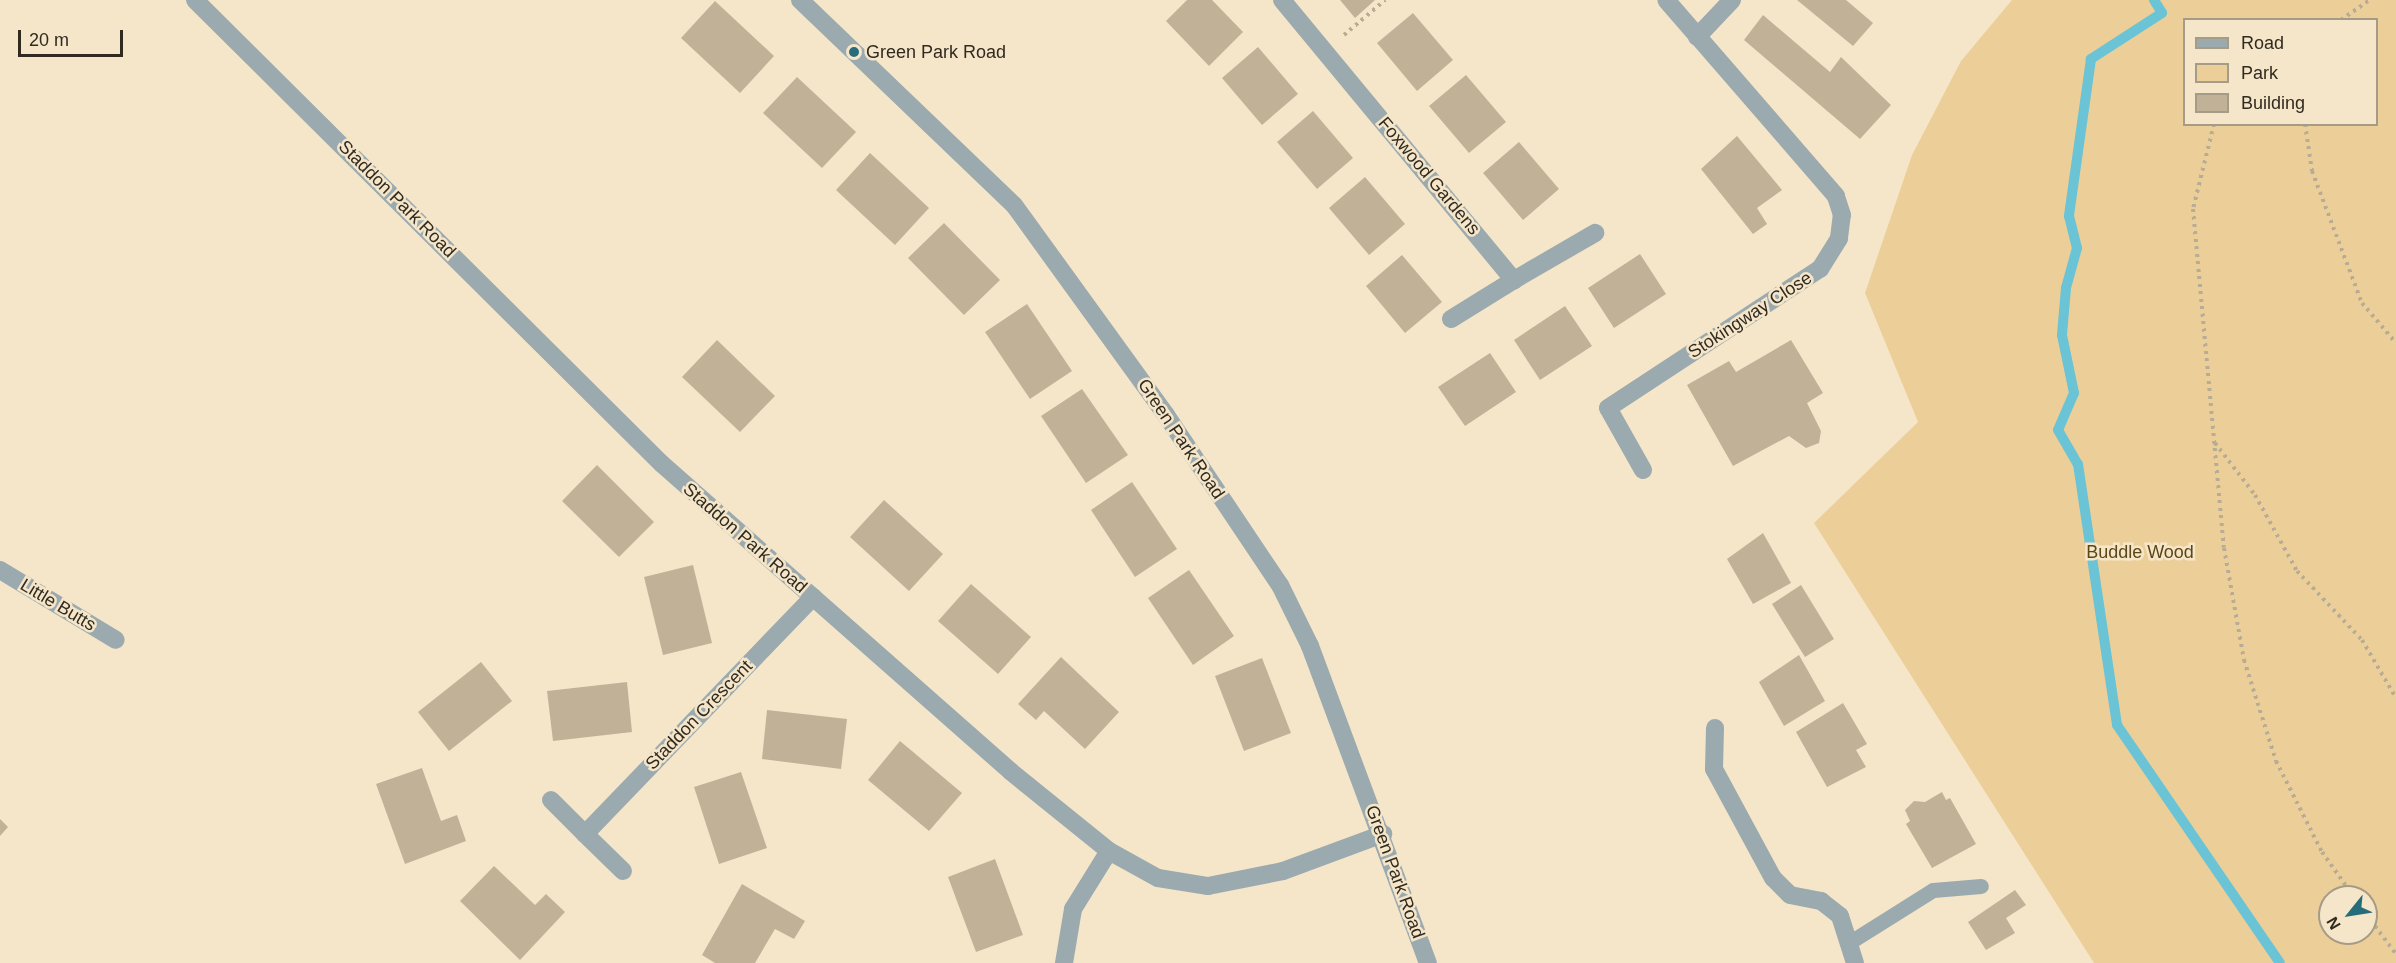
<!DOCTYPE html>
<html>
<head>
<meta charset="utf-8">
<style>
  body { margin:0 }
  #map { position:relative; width:2396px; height:963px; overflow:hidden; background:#f5e6ca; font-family:Helvetica,sans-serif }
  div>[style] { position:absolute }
  .green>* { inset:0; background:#eccf98 }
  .stream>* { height:10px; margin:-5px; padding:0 5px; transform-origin:5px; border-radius:5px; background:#6bc3d6 }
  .building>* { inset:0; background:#c1b297 }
  .path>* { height:4px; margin-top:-2px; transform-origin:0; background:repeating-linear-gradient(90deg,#b8ac95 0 3px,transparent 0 7.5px) }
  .lane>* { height:15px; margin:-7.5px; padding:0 7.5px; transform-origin:7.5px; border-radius:7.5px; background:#9baaae }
  .street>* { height:18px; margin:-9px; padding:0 9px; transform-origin:9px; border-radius:9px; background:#9baaae }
  .dots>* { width:16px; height:16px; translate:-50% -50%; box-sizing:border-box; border:3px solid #f5e6ca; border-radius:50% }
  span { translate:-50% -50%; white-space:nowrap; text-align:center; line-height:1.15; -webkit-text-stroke:5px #f5e6ca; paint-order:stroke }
  .poi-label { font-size:18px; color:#302a1f }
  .left { translate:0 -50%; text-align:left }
  .street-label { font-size:18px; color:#302a1f }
  .park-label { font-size:18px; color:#5e4716 }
  .legend { position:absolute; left:2183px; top:18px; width:195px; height:108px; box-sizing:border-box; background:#f5e6ca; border:2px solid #a69b86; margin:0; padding:8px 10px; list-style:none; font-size:18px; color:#302a1f }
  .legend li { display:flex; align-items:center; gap:12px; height:30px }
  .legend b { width:30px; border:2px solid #a69b86 }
  .north { position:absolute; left:2318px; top:885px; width:60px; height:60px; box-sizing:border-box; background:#f5e6ca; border:2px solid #a69b86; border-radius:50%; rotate:240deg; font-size:16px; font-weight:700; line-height:24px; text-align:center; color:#302a1f }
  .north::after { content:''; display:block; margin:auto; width:21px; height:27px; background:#266c7a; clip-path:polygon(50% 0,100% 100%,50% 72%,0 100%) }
  .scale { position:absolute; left:18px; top:30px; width:105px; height:27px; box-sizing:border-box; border:3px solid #302a1f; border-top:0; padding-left:8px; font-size:18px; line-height:21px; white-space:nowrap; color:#302a1f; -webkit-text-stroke:4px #f5e6ca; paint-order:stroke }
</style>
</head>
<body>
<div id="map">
  <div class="green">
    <div style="clip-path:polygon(evenodd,2012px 0,2396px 0,2396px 963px,2094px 963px,1814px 523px,1918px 422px,1865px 293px,1912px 155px,1961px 61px,2012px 0,2184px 20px,2376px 20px,2376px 124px,2184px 124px,2184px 20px,2012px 0,2330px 897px,2366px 897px,2366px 933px,2330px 933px,2330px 897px)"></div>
  </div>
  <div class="stream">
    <div style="left:2154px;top:0;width:15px;rotate:58deg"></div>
    <div style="left:2162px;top:13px;width:85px;rotate:147.1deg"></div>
    <div style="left:2091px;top:59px;width:159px;rotate:98deg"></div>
    <div style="left:2069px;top:216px;width:33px;rotate:76deg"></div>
    <div style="left:2077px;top:248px;width:41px;rotate:105.4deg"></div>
    <div style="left:2066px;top:288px;width:47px;rotate:94.9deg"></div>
    <div style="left:2062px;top:335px;width:59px;rotate:78.3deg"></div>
    <div style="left:2074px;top:393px;width:40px;rotate:113.4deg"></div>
    <div style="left:2058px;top:430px;width:39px;rotate:60deg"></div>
    <div style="left:2078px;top:464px;width:264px;rotate:81.5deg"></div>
    <div style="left:2117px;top:725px;width:288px;rotate:55.6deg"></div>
  </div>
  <div class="building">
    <div style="clip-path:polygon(1187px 0,1212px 0,1243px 32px,1209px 66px,1166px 21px)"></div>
    <div style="clip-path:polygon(1340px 0,1375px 0,1355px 18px)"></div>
    <div style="clip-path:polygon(1797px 0,1846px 0,1873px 23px,1853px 46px)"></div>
    <div style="clip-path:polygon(715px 1px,774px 56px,740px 93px,681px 38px)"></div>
    <div style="clip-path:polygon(1413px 13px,1453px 60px,1417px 91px,1377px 43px)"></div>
    <div style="clip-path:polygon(1763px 15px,1830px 72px,1841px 57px,1891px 105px,1860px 139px,1744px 40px)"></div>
    <div style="clip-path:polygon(1258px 47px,1298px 94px,1262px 125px,1222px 78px)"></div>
    <div style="clip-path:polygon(1466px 75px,1506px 122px,1469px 153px,1429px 106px)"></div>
    <div style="clip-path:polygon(797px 77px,856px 132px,822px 168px,763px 113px)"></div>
    <div style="clip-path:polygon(1313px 111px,1353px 158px,1317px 189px,1277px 142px)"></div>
    <div style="clip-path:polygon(1737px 136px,1782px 190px,1757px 208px,1767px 224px,1753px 234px,1701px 169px)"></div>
    <div style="clip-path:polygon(1519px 142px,1559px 189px,1523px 220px,1483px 173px)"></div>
    <div style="clip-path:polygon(870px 153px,929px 208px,895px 245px,836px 190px)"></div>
    <div style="clip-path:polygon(1365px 177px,1405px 224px,1369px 255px,1329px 208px)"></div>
    <div style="clip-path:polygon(944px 223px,1000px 280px,964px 315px,908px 258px)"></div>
    <div style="clip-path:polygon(1640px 254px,1666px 294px,1614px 328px,1588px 288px)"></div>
    <div style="clip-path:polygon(1402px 255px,1442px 302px,1405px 333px,1366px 286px)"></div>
    <div style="clip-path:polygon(1027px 304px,1072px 371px,1030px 399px,985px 332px)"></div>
    <div style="clip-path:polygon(1565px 306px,1592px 346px,1540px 380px,1514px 340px)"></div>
    <div style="clip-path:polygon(717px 340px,775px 396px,740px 432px,682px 377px)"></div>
    <div style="clip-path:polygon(1791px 340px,1823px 393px,1807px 403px,1821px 431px,1819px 443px,1806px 448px,1789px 436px,1733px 466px,1687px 385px,1729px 361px,1736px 372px)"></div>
    <div style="clip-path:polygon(1490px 353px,1516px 392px,1465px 426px,1438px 387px)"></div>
    <div style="clip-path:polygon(1082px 389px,1128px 455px,1086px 483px,1041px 416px)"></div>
    <div style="clip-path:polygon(597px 465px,654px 522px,619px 557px,562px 501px)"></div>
    <div style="clip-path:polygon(1132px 482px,1177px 549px,1135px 577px,1091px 510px)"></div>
    <div style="clip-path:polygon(884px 500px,943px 554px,909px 591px,850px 537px)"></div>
    <div style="clip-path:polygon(1763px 533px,1791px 583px,1753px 604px,1727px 559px)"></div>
    <div style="clip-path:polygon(693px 565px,712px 643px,663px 655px,644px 577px)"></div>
    <div style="clip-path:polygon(1189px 570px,1234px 636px,1193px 665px,1148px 598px)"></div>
    <div style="clip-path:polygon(971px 584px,1031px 637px,998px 674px,938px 621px)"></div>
    <div style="clip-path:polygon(1801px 585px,1834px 639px,1805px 657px,1772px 604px)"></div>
    <div style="clip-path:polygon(1799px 655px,1825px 701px,1784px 726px,1759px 682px)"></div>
    <div style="clip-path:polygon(1061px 657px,1119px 712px,1085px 749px,1044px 711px,1036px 720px,1018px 704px)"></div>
    <div style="clip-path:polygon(1262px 658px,1291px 733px,1244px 751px,1215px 676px)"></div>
    <div style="clip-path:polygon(481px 662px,512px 701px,449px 751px,418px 712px)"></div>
    <div style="clip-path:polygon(627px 682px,632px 732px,553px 741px,547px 691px)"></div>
    <div style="clip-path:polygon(1843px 703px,1867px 744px,1856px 750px,1866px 767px,1827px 787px,1796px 732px)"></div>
    <div style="clip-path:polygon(767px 710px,847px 719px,841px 769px,762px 759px)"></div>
    <div style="clip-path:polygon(900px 741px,962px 793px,929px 831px,868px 780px)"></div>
    <div style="clip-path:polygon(422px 768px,441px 821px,457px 815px,466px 841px,405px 864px,376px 784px)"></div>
    <div style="clip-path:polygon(741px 772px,767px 848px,719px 864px,694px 787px)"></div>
    <div style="clip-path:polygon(1942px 792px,1946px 800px,1950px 798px,1976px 844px,1932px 868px,1906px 824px,1910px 821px,1905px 810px,1914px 801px,1925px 802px)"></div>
    <div style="clip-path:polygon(0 819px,8px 827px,0 836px)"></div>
    <div style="clip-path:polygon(995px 859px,1023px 935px,976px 952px,948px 877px)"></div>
    <div style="clip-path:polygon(494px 866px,535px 905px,546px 894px,565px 912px,520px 960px,460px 901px)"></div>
    <div style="clip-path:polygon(742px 884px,805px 921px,794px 939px,775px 929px,755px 963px,715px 963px,702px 955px)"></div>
    <div style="clip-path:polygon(2015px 890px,2026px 905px,2006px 918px,2015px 933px,1986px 950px,1968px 922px)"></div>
  </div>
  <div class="path">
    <div style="left:2341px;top:20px;width:35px;rotate:-35deg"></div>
    <div style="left:1344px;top:35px;width:54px;rotate:-40.5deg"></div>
    <div style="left:2214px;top:124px;width:88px;rotate:103.9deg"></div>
    <div style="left:2193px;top:209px;width:340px;rotate:84.8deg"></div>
    <div style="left:2224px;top:548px;width:114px;rotate:79.9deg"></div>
    <div style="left:2244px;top:660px;width:106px;rotate:72.4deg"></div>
    <div style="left:2276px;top:761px;width:102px;rotate:63.2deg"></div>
    <div style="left:2322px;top:852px;width:55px;rotate:54.6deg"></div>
    <div style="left:2305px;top:124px;width:48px;rotate:81.5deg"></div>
    <div style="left:2312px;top:171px;width:141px;rotate:69.3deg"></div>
    <div style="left:2362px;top:303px;width:52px;rotate:49.6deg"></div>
    <div style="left:2215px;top:443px;width:66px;rotate:52.4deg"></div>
    <div style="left:2255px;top:495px;width:87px;rotate:61.1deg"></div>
    <div style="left:2297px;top:571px;width:95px;rotate:46.7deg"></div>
    <div style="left:2362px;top:640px;width:67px;rotate:59.6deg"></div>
    <div style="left:2366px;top:914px;width:50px;rotate:53.1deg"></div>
  </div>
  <div class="lane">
    <div style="left:1850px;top:942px;width:98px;rotate:-32.1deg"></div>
    <div style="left:1933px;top:890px;width:48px;rotate:-4.8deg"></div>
  </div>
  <div class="street">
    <div style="left:195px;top:0;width:658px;rotate:44.82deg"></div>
    <div style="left:662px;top:464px;width:464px;rotate:41.4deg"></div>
    <div style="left:1010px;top:771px;width:127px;rotate:38.9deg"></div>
    <div style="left:1109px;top:851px;width:56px;rotate:28.9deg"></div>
    <div style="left:1158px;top:878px;width:51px;rotate:9.1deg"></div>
    <div style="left:1208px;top:886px;width:76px;rotate:-11.3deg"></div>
    <div style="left:1283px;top:871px;width:107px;rotate:-20.3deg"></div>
    <div style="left:800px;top:0;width:296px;rotate:43.8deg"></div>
    <div style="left:1014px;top:205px;width:259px;rotate:54.1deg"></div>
    <div style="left:1166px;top:415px;width:205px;rotate:56.2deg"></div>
    <div style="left:1280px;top:585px;width:68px;rotate:63.8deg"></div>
    <div style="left:1310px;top:646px;width:338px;rotate:69.6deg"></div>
    <div style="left:1282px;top:0;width:364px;rotate:50.4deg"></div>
    <div style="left:1514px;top:280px;width:94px;rotate:-30.1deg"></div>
    <div style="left:1697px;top:37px;width:51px;rotate:-46.6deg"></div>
    <div style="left:1451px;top:319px;width:74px;rotate:-31.8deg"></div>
    <div style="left:1643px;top:470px;width:71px;rotate:-119.4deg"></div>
    <div style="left:1608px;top:408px;width:254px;rotate:-33.3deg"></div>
    <div style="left:1820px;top:269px;width:36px;rotate:-58deg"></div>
    <div style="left:1839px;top:238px;width:23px;rotate:-83deg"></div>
    <div style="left:1842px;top:215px;width:20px;rotate:-108deg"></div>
    <div style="left:1836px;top:196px;width:259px;rotate:-130.9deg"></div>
    <div style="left:0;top:570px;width:135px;rotate:31.1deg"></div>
    <div style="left:1715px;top:728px;width:41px;rotate:91.4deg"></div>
    <div style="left:1714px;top:769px;width:124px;rotate:61.6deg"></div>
    <div style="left:1773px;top:878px;width:24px;rotate:45deg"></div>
    <div style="left:1790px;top:895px;width:32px;rotate:11deg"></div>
    <div style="left:1821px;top:901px;width:24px;rotate:38deg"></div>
    <div style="left:1840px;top:916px;width:49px;rotate:72.3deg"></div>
    <div style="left:551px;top:800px;width:48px;rotate:45deg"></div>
    <div style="left:585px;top:834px;width:329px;rotate:-46.1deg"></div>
    <div style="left:585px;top:834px;width:53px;rotate:44.2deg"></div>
    <div style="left:1064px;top:963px;width:55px;rotate:-80.5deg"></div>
    <div style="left:1073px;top:909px;width:68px;rotate:-58.2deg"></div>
  </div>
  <div class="dots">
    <div style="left:854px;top:52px;background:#266c7a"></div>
  </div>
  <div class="poi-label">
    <span class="left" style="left:866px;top:52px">Green Park Road</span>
  </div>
  <div class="street-label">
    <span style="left:1429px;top:176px;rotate:50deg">Foxwood Gardens</span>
    <span style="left:397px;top:199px;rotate:45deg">Staddon Park Road</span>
    <span style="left:1750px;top:315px;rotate:-33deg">Stokingway Close</span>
    <span style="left:1181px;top:439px;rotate:56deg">Green Park Road</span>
    <span style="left:745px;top:538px;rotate:41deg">Staddon Park Road</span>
    <span style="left:58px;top:605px;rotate:31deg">Little Butts</span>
    <span style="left:699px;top:715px;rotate:-46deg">Staddon Crescent</span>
    <span style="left:1395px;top:872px;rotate:70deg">Green Park Road</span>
  </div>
  <div class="park-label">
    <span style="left:2140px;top:552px">Buddle Wood</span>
  </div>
  <ul class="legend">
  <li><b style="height:8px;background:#9baaae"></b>Road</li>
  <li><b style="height:16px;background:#eccf98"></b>Park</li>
  <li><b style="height:16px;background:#c1b297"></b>Building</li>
  </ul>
  <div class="north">N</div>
  <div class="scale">20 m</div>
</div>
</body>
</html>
